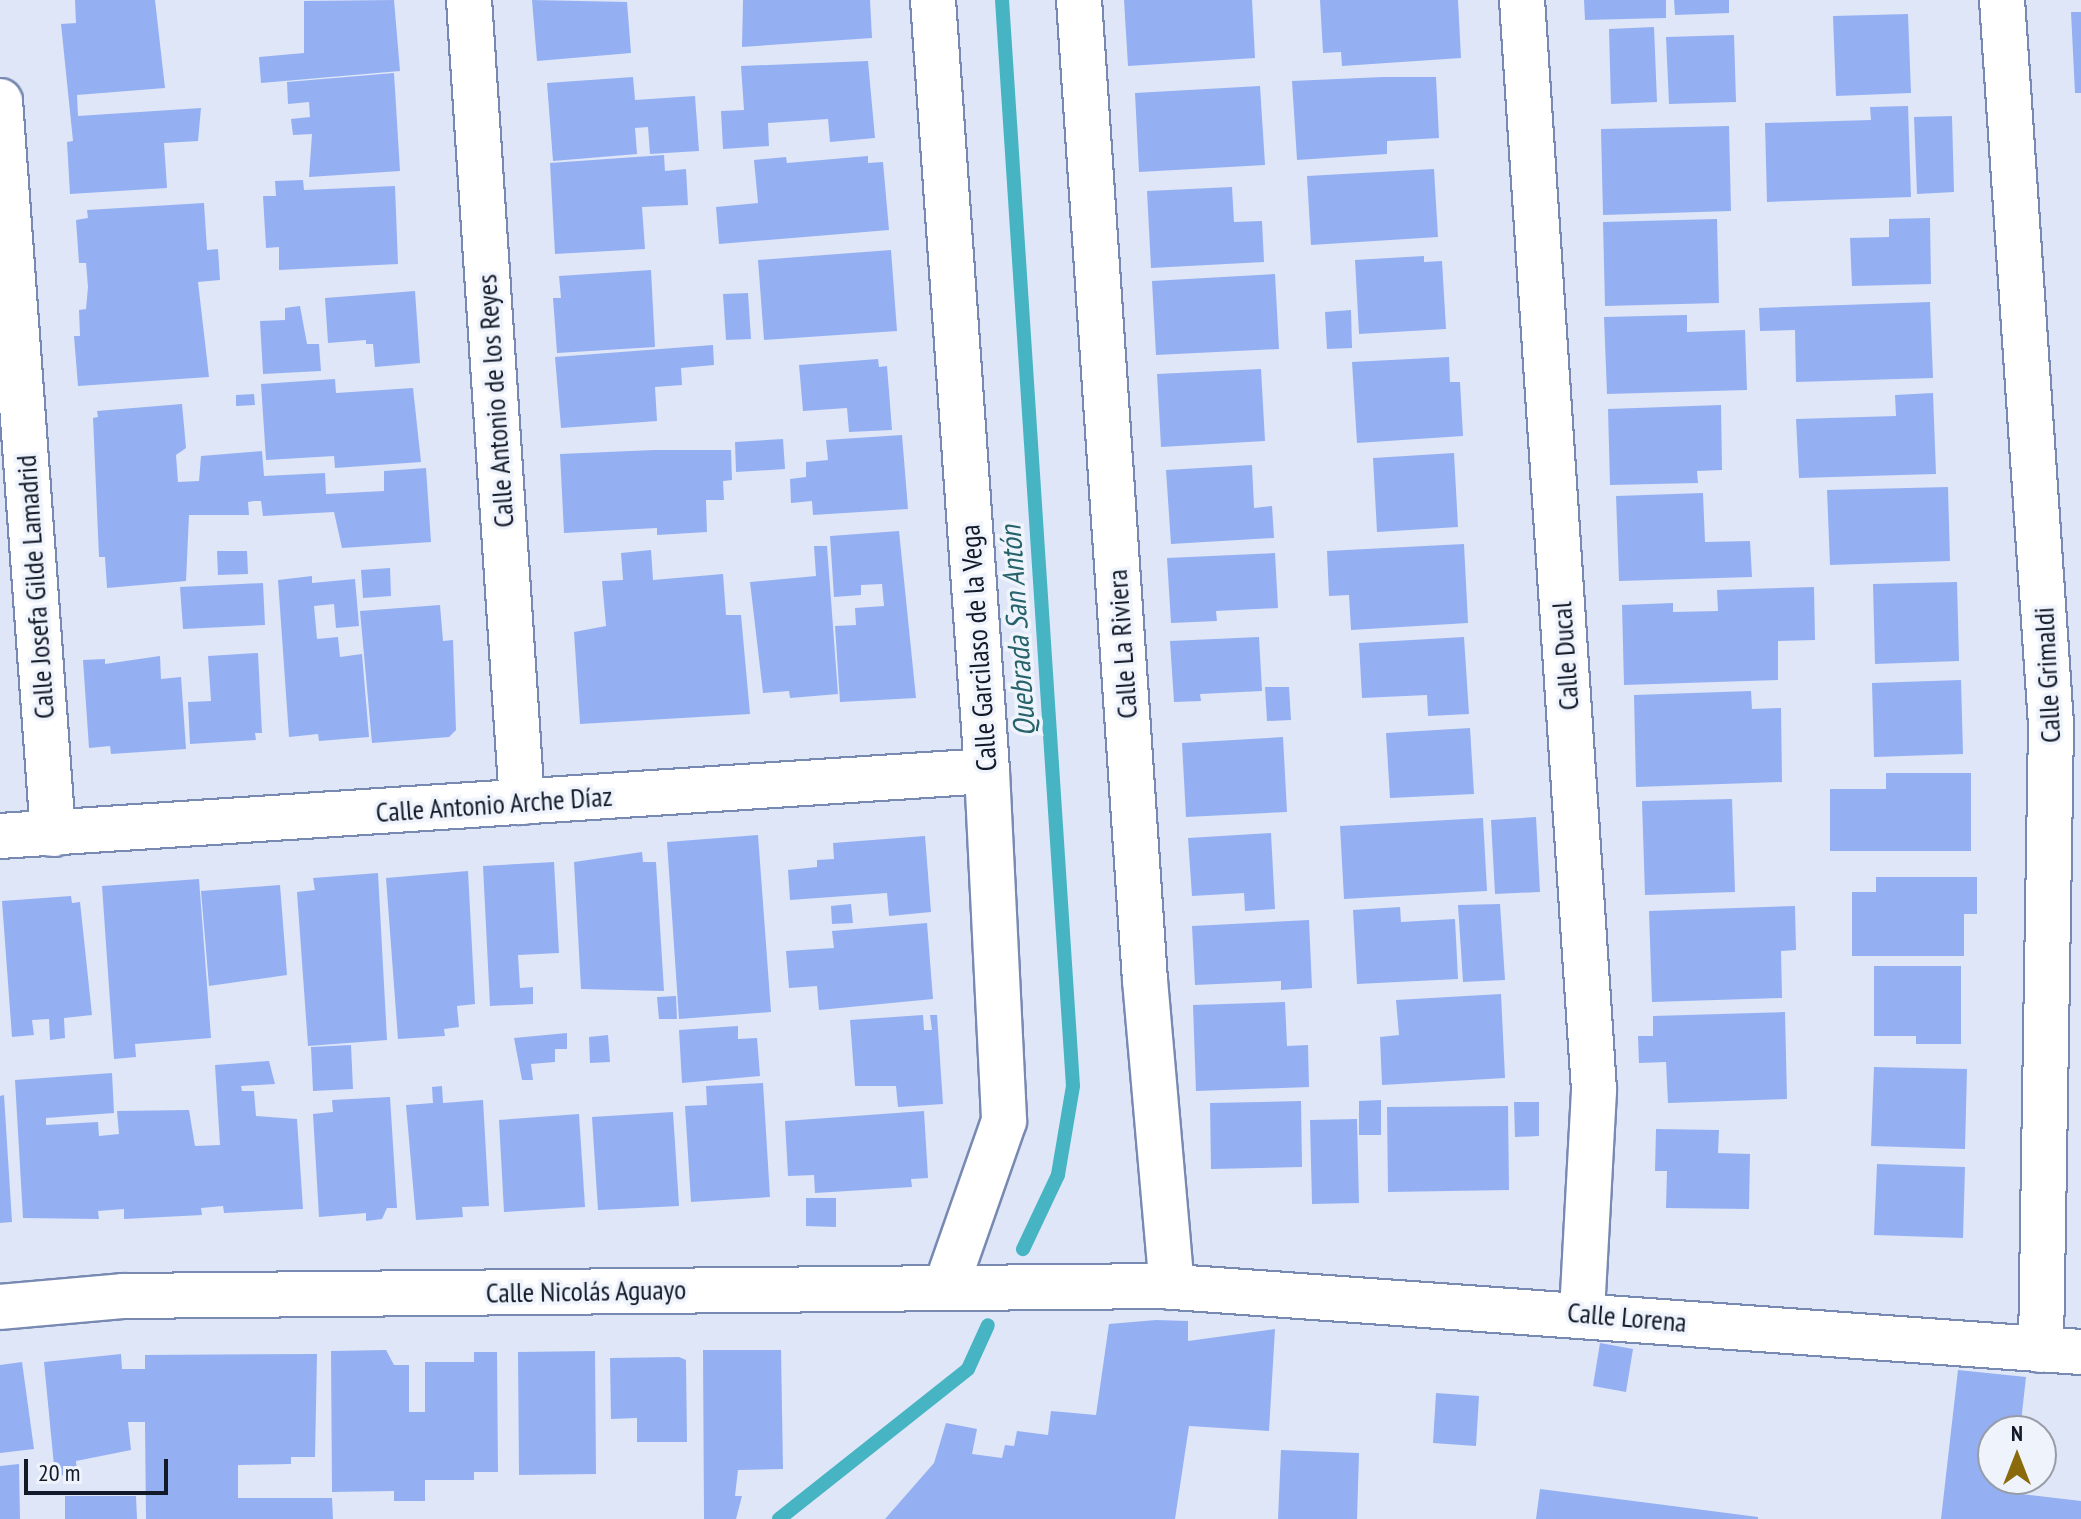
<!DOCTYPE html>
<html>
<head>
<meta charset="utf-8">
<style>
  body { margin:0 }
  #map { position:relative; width:2081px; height:1519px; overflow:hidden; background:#dee6f8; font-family:"PT Sans Narrow",sans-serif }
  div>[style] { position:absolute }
  .stream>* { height:14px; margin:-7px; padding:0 7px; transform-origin:7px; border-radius:7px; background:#46b4c2 }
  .building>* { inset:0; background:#95b0f2 }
  .roads { filter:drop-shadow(2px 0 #7889b2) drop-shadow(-2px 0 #7889b2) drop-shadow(0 2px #7889b2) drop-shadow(0 -2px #7889b2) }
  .street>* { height:44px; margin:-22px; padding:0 22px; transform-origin:22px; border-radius:22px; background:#fff }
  span { translate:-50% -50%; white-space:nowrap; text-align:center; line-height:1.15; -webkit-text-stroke:7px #eff3fc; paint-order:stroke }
  .street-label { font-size:28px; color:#121928 }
  .water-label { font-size:30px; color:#266269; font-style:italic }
  .north { position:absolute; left:1977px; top:1415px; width:80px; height:80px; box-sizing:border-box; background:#eff3fc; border:2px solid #979ca7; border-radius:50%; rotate:0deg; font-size:22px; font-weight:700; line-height:32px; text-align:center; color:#121928 }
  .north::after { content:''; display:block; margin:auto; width:28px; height:36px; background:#8a6a0a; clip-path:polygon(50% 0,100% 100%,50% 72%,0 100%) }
  .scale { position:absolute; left:24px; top:1459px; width:144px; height:36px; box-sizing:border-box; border:4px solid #121928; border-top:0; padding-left:10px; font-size:24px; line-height:28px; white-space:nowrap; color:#121928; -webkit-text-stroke:6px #eff3fc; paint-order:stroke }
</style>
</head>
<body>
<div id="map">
  <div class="stream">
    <div style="left:1002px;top:0;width:1088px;rotate:86.26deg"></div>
    <div style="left:1073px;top:1086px;width:90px;rotate:99.6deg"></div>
    <div style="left:1058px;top:1175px;width:82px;rotate:115.3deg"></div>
    <div style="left:779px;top:1519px;width:241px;rotate:-38.4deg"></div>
    <div style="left:968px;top:1369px;width:48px;rotate:-65.6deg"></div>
  </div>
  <div class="building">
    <div style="clip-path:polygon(75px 0,155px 0,165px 88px,77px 95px,78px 116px,201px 108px,198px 141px,164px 143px,167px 188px,70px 194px,67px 142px,73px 141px,61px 24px,76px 23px)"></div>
    <div style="clip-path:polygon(394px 0,400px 71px,261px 83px,259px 57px,304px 53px,304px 1px)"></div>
    <div style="clip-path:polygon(532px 0,627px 2px,631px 53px,537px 61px)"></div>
    <div style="clip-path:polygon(743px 0,870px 0,872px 38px,742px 47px)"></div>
    <div style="clip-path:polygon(1124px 0,1252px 0,1255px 58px,1128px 66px)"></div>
    <div style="clip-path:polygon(1320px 0,1458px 0,1461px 58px,1342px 66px,1341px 52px,1323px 53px)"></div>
    <div style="clip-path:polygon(1584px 0,1666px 0,1666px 18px,1585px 20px)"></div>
    <div style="clip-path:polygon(1674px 0,1729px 0,1729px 13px,1675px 15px)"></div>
    <div style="clip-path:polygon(2071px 12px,2081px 12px,2081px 93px,2075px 93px)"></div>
    <div style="clip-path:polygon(1908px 14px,1911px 93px,1836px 96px,1833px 16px)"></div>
    <div style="clip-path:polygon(1654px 27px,1657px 102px,1611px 104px,1609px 29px)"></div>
    <div style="clip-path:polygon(1734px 35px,1736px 102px,1669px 104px,1666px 37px)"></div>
    <div style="clip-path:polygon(868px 61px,875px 138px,830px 142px,828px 119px,768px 123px,769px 146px,723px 149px,721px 111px,744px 110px,741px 66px)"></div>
    <div style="clip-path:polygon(394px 73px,400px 171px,309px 177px,312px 134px,293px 135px,291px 119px,310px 117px,309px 102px,288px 104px,287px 82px)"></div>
    <div style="clip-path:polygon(633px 77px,635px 100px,695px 96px,699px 151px,650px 154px,648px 127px,635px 128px,637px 154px,553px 161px,547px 83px)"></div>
    <div style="clip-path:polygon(1383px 77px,1436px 77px,1439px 138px,1387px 141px,1387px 154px,1297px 160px,1292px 81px)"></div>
    <div style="clip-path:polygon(1260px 86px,1265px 165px,1139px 172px,1135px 93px)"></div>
    <div style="clip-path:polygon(1908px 106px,1911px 197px,1767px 202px,1765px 123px,1871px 120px,1870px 107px)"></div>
    <div style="clip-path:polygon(1952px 116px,1954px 192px,1917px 194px,1914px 117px)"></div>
    <div style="clip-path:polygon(1729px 126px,1731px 211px,1603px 215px,1601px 129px)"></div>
    <div style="clip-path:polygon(664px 155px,665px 171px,686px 169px,688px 205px,642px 207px,645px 249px,555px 254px,550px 163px)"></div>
    <div style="clip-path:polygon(868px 156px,868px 163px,883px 162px,889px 230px,719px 244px,716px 207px,758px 203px,754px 160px,786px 157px,787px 163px)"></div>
    <div style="clip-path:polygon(1434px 169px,1438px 237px,1311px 245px,1307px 176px)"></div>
    <div style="clip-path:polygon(303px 180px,304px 190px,395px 186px,398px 264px,279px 270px,279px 247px,266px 248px,263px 196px,276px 196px,275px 181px)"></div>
    <div style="clip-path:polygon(1232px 187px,1234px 222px,1262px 221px,1264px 262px,1151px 268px,1147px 191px)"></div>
    <div style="clip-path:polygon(204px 203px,207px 250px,218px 249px,220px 280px,198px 282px,209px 377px,78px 386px,74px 336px,80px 336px,79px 310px,86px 309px,88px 287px,86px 263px,79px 263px,76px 220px,88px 218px,87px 210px)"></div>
    <div style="clip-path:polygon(1930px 218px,1931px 284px,1852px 286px,1850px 238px,1889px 237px,1889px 219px)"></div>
    <div style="clip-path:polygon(1717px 219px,1719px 303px,1605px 306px,1603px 222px)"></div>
    <div style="clip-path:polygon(891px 250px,897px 331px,764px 340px,758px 260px)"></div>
    <div style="clip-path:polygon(1424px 256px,1424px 262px,1442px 261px,1446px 329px,1359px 334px,1355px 260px)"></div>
    <div style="clip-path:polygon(651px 270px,655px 347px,557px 353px,553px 298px,561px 298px,559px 276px)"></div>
    <div style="clip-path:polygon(1275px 274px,1279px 349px,1156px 355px,1152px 281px)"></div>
    <div style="clip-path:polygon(415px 291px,420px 363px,375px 367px,373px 344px,366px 344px,366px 340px,328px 343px,325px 298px)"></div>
    <div style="clip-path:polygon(748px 293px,751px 339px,726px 340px,723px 294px)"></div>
    <div style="clip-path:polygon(1930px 302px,1933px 378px,1796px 382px,1795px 330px,1760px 331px,1759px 308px)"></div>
    <div style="clip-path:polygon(300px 306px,307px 344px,319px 344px,321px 371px,263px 374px,260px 321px,285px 320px,285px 308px)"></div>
    <div style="clip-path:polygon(1351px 310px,1352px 348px,1327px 349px,1325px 312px)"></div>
    <div style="clip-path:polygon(1687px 315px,1687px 332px,1745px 330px,1747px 390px,1607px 394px,1604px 317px)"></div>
    <div style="clip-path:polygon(713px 345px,714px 365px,681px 368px,682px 385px,655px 387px,657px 421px,561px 428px,555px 357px)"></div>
    <div style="clip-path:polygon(1449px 357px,1450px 382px,1460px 382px,1463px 436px,1357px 443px,1352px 362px)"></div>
    <div style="clip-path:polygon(878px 359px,879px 367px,887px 366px,892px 430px,849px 432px,847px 408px,803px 411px,799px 365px)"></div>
    <div style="clip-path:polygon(1261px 369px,1265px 441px,1161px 447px,1157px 374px)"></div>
    <div style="clip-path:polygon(335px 379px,336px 393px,413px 388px,421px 462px,335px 468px,334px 456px,266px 460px,261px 384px)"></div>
    <div style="clip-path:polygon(1933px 393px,1936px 474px,1799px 478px,1796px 419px,1896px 416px,1895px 395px)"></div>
    <div style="clip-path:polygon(254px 394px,255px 405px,236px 406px,236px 395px)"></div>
    <div style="clip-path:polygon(182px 404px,186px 448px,176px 455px,178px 482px,199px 481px,201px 456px,262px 451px,264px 476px,325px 473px,326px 494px,384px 491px,384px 471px,426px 468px,431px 542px,342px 548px,334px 512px,263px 516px,261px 501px,254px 501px,248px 502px,249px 515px,189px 515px,186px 581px,107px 588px,105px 557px,99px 557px,93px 418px,98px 417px,97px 411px)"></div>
    <div style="clip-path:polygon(1721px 405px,1722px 470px,1697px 471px,1698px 483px,1610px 485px,1608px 409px)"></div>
    <div style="clip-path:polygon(902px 435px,908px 509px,813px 515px,812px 501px,791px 503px,790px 479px,806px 477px,806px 462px,828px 460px,826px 440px)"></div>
    <div style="clip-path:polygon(783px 439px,785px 469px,736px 472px,735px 442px)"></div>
    <div style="clip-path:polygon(654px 450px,731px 450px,732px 480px,723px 481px,724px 500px,706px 500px,707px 532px,657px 535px,657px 528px,564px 533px,560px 454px)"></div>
    <div style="clip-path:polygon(1454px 453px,1458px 527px,1377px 532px,1373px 458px)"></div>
    <div style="clip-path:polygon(1252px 465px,1254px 508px,1272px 506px,1274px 538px,1171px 544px,1166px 470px)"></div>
    <div style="clip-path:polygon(1948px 487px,1950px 561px,1830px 565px,1827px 490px)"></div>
    <div style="clip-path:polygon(1703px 493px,1705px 542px,1750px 541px,1752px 577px,1619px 581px,1616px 496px)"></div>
    <div style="clip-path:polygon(899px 531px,916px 698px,840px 702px,835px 626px,856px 625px,855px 608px,884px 606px,882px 584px,861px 585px,861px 595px,834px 597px,830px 536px)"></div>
    <div style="clip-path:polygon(1464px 544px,1468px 623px,1351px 630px,1349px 595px,1329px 596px,1327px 551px)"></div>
    <div style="clip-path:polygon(814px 546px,827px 546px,838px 694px,790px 698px,789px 691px,763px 693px,750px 582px,816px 576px)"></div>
    <div style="clip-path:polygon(651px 550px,653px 580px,723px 574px,726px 615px,741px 615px,750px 714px,580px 724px,574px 632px,606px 626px,602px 581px,623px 580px,621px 553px)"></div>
    <div style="clip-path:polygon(217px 551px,247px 551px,248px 574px,218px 575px)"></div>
    <div style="clip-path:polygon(1275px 553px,1278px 608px,1216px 611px,1217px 621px,1171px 623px,1167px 558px)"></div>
    <div style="clip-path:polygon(390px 568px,391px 596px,363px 598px,361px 570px)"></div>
    <div style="clip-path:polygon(312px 576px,312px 583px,355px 579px,359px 626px,336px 628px,334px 604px,314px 606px,317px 639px,338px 637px,340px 657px,362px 654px,369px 737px,319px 741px,318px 734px,289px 737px,278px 580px)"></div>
    <div style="clip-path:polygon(1957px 582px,1959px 661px,1875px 664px,1873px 584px)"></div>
    <div style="clip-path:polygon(263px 583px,265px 625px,183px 629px,180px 587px)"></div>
    <div style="clip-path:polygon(1814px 587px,1815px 640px,1778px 641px,1778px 680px,1624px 685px,1622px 605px,1673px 603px,1673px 612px,1718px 611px,1717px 590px)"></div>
    <div style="clip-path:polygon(440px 605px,443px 641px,453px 640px,456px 730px,449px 737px,372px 743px,360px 611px)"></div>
    <div style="clip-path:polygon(1259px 637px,1262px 691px,1200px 694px,1201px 701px,1174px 702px,1170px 641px)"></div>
    <div style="clip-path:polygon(1464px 637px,1469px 714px,1428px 716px,1427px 695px,1362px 698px,1359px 643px)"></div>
    <div style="clip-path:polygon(258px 653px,262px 733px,255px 733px,256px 740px,190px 744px,188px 702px,211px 701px,208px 656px)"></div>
    <div style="clip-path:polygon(160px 656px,161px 679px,181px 677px,186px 749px,111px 754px,110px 746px,89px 748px,83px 660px,105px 659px,105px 664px)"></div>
    <div style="clip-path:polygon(1961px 680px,1963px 754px,1874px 757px,1872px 683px)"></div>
    <div style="clip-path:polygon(1265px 687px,1289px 687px,1291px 720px,1267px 721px)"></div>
    <div style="clip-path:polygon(1751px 691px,1752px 709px,1781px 708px,1782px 782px,1636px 787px,1634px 695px)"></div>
    <div style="clip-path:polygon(1470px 728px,1474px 794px,1390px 798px,1386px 733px)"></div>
    <div style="clip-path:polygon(1283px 737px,1287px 812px,1186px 817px,1182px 743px)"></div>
    <div style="clip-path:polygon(1886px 773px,1971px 773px,1971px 851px,1830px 851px,1830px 789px,1886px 789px)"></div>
    <div style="clip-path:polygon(1732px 799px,1735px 892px,1645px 895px,1642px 801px)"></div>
    <div style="clip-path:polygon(1536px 817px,1540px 892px,1495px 894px,1491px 820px)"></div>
    <div style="clip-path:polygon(1483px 818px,1487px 891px,1344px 899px,1340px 826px)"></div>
    <div style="clip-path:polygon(1271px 833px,1275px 909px,1245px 911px,1244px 893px,1192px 896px,1188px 838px)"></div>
    <div style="clip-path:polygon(758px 835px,771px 1012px,679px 1019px,667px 842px)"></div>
    <div style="clip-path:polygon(925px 836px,931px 912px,889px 916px,887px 893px,790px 900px,788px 870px,817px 867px,817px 860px,834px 859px,833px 843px)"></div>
    <div style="clip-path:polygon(642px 852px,643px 862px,656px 862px,664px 991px,581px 989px,574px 862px)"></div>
    <div style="clip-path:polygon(554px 862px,559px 953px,518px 955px,520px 988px,533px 987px,533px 1004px,490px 1006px,483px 866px)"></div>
    <div style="clip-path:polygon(468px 871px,475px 1004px,457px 1006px,459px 1027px,444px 1029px,445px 1036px,398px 1039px,386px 878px)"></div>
    <div style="clip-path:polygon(378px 873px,387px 1040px,308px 1046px,297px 892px,315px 890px,313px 878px)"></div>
    <div style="clip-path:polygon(1876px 877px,1977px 877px,1977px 914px,1964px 914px,1964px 956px,1852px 956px,1852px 892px,1876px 892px)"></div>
    <div style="clip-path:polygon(199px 879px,211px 1038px,135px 1044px,136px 1057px,114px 1059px,102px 886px)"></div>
    <div style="clip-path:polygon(280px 885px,287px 975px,209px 986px,201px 891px)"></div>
    <div style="clip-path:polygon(71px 896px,72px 903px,80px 902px,92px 1015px,64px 1018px,65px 1038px,50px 1040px,49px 1019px,32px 1020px,34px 1035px,12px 1037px,2px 901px)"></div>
    <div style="clip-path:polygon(851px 904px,853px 923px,832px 924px,831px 906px)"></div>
    <div style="clip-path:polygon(1500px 904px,1505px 980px,1463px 982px,1458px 905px)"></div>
    <div style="clip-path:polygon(1795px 906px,1796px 950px,1781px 951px,1782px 998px,1652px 1002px,1649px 911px)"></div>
    <div style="clip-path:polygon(1400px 907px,1401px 922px,1455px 919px,1458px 979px,1357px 984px,1353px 910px)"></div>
    <div style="clip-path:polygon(1309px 920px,1312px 988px,1281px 990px,1281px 981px,1195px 985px,1192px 926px)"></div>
    <div style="clip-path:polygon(927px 923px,933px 999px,819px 1010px,817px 986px,789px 988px,786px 951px,834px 948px,832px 931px)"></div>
    <div style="clip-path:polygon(1874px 966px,1961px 966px,1961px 1044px,1916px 1044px,1916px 1036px,1874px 1036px)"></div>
    <div style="clip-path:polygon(1501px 994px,1505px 1078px,1382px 1085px,1380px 1037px,1399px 1035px,1396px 1000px)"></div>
    <div style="clip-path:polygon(676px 996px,677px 1019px,659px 1019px,657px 997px)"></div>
    <div style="clip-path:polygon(1285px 1002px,1287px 1046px,1308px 1045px,1309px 1087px,1196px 1091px,1193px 1005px)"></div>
    <div style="clip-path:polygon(1785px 1012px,1787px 1099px,1668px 1103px,1666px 1062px,1639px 1063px,1638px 1036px,1653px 1036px,1653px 1016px)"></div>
    <div style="clip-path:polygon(923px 1015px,924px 1030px,932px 1030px,930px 1015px,937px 1015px,943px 1104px,898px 1107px,896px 1086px,855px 1086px,850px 1020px)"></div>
    <div style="clip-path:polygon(738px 1026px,738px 1039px,757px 1038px,760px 1076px,682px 1083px,679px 1030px)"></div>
    <div style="clip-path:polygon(567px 1033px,567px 1049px,555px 1049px,555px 1062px,531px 1064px,533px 1080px,522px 1080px,514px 1038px)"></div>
    <div style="clip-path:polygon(608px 1035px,610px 1062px,590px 1063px,589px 1037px)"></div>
    <div style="clip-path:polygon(351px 1045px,353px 1089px,313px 1091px,311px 1047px)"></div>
    <div style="clip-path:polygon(269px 1061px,275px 1084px,241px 1086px,242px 1091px,254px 1091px,256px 1116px,297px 1119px,303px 1209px,224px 1213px,223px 1206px,201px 1208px,202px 1215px,124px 1219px,124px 1209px,98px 1211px,99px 1219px,23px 1218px,15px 1080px,112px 1073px,114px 1113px,46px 1118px,46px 1125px,98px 1122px,99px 1136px,119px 1134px,117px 1111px,189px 1110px,195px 1146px,220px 1145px,215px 1065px)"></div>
    <div style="clip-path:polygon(1874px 1067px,1967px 1069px,1965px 1149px,1871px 1146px)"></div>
    <div style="clip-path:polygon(763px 1083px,770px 1197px,691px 1202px,685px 1106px,707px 1105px,706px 1086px)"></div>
    <div style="clip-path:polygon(442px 1086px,443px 1103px,483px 1100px,489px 1206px,462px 1207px,463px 1217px,416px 1220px,406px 1105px,433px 1103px,432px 1087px)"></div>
    <div style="clip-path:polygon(4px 1095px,12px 1222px,0 1223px,0 1096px)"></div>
    <div style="clip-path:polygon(390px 1097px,397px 1208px,387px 1208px,382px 1219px,366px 1221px,366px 1213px,319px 1217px,313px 1114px,333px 1112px,332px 1100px)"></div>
    <div style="clip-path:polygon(1381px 1100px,1381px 1135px,1359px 1135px,1359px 1101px)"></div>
    <div style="clip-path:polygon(1301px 1101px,1302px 1167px,1211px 1169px,1210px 1103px)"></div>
    <div style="clip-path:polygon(1514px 1102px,1539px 1102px,1539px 1136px,1515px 1137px)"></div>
    <div style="clip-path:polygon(1508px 1106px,1509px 1190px,1388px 1192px,1387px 1107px)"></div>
    <div style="clip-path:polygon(924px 1111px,928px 1178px,911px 1179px,912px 1187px,815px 1193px,814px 1175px,788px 1176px,785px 1121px)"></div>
    <div style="clip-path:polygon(673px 1112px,679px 1206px,598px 1210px,592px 1117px)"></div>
    <div style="clip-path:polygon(579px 1114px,585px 1207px,504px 1212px,499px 1120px)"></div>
    <div style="clip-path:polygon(1357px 1119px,1359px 1203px,1312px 1204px,1310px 1120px)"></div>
    <div style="clip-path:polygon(1656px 1129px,1719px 1130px,1718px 1153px,1750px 1154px,1749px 1209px,1666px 1208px,1667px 1171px,1655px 1171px)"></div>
    <div style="clip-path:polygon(1877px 1164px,1965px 1167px,1963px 1238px,1874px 1235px)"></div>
    <div style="clip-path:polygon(806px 1198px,836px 1198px,836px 1227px,806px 1226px)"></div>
    <div style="clip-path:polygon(1156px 1320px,1188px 1321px,1188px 1341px,1275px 1329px,1269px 1431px,1189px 1426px,1175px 1519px,885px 1519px,934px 1463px,946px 1423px,977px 1429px,972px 1454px,1002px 1458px,1005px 1445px,1014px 1446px,1017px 1431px,1048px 1435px,1051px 1411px,1096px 1415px,1109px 1324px)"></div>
    <div style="clip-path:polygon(1600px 1343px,1633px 1349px,1626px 1392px,1593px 1386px)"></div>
    <div style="clip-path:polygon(386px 1350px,394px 1365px,409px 1365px,409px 1412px,425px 1412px,425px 1362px,474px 1362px,474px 1352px,497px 1352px,498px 1472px,474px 1472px,474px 1480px,425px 1480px,425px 1501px,394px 1501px,394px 1491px,332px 1492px,331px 1351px)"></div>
    <div style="clip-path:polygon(703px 1350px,781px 1350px,783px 1469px,738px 1470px,735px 1496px,742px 1496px,736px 1519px,704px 1519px)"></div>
    <div style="clip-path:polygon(595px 1351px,596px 1474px,519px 1475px,518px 1352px)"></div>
    <div style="clip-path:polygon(121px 1354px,122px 1369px,145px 1369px,145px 1355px,317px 1354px,315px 1457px,291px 1457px,291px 1464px,238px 1465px,238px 1498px,332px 1498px,333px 1519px,146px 1519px,145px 1422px,128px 1422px,131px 1450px,76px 1461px,77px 1474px,55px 1476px,44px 1362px)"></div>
    <div style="clip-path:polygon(679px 1357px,686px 1360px,687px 1442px,637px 1442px,637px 1418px,611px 1419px,610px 1358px)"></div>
    <div style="clip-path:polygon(22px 1362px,34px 1449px,0 1453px,0 1365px)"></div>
    <div style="clip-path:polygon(1958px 1370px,2026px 1377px,2020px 1431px,1993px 1431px,1993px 1479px,2015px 1479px,2013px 1493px,2081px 1501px,2081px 1519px,1941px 1519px)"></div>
    <div style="clip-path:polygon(1436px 1393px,1479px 1396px,1476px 1446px,1433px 1443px)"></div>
    <div style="clip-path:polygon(1281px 1450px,1359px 1453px,1357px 1519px,1278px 1519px)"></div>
    <div style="clip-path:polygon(19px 1464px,20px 1519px,0 1519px,0 1466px)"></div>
    <div style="clip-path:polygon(1540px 1489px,1758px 1517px,1758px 1519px,1536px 1519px)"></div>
    <div style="clip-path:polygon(65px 1496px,136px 1496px,137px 1519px,65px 1519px)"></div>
  </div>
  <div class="roads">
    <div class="street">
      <div style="left:469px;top:0;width:804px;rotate:86.22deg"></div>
      <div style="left:933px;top:0;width:773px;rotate:85.99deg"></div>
      <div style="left:987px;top:771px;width:350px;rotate:87.2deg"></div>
      <div style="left:1004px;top:1121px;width:176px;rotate:109.3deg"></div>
      <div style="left:1079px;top:0;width:982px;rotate:86.15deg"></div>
      <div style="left:1145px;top:980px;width:308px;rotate:85deg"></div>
      <div style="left:1522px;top:0;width:1093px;rotate:86.22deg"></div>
      <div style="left:1594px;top:1091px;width:221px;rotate:93.1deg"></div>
      <div style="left:2002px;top:0;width:727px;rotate:86.13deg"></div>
      <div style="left:2051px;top:725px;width:625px;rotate:90.92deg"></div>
      <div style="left:0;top:101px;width:735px;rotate:85.86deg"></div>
      <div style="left:0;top:836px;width:989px;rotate:-3.77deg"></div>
      <div style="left:0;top:1307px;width:123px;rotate:-5.1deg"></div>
      <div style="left:123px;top:1296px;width:1037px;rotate:-0.55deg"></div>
      <div style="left:1160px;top:1286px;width:923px;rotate:4.1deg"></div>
    </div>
  </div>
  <div class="street-label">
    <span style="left:495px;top:401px;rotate:-94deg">Calle Antonio de los Reyes</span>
    <span style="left:35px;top:587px;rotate:-94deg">Calle Josefa Gilde Lamadrid</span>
    <span style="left:1122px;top:644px;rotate:-94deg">Calle La Riviera</span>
    <span style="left:978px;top:648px;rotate:-94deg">Calle Garcilaso de la Vega</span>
    <span style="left:1565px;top:656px;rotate:-94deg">Calle Ducal</span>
    <span style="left:2047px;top:675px;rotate:-93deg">Calle Grimaldi</span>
    <span style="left:494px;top:804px;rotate:-4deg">Calle Antonio Arche Díaz</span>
    <span style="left:586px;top:1291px;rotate:-1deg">Calle Nicolás Aguayo</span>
    <span style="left:1627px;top:1317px;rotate:5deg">Calle Lorena</span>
  </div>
  <div class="water-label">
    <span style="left:1017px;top:631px;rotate:-94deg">Quebrada San Antón</span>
  </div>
  <div class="north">N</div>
  <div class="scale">20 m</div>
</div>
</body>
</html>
